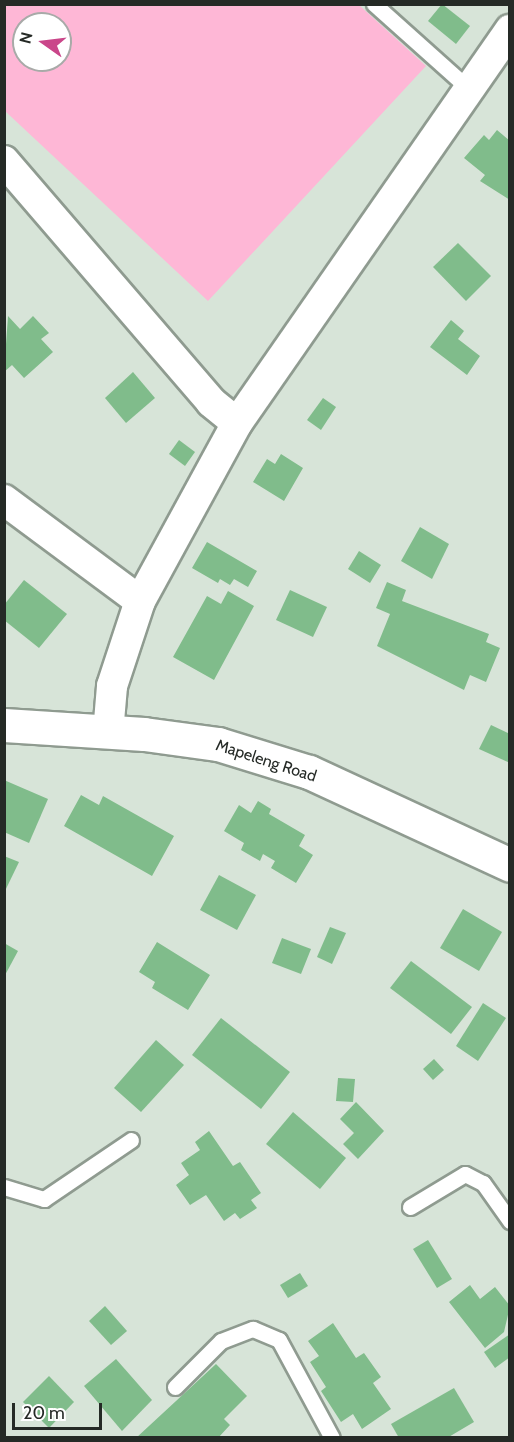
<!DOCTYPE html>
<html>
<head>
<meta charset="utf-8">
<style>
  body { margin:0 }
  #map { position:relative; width:514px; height:1442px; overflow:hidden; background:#d7e4d8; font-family:Cabin,sans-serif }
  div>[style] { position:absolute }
  .green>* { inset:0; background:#feb7d6 }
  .building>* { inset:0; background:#80bc8b }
  .roads { filter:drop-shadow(2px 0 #8f9b90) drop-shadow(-2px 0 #8f9b90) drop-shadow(0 2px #8f9b90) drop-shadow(0 -2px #8f9b90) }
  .lane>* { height:15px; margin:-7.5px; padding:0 7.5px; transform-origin:7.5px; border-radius:7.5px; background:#fff }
  .street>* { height:30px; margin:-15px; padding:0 15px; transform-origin:15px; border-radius:15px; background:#fff }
  .secondary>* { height:33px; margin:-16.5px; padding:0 16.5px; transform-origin:16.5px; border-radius:16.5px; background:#fff }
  span { translate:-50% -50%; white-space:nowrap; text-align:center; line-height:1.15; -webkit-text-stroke:4.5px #fff; paint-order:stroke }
  .street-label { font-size:16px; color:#252a26 }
  .frame { position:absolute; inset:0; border:6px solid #252a26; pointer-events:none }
  .north { position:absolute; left:12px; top:12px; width:60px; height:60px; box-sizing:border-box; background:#fff; border:2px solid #a8aaa8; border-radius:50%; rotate:284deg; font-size:16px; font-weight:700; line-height:24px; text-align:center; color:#252a26 }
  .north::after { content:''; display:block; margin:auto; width:21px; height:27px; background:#ca468a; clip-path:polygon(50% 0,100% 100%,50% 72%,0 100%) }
  .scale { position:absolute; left:12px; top:1403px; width:90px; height:27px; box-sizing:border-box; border:3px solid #252a26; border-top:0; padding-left:8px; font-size:18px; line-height:21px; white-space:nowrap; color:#252a26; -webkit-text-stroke:4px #fff; paint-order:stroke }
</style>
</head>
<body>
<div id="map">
  <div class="green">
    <div style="clip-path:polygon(evenodd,4px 5px,359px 5px,426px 66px,208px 301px,5px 111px,4px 5px,24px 24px,60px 24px,60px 60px,24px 60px,24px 24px)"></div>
  </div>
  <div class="building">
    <div style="clip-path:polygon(442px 4px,470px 26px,456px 44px,428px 21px)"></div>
    <div style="clip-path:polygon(497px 130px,510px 141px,510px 200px,480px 181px,485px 175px,464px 158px,484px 135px,489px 140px)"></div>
    <div style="clip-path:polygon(458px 243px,491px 276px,466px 301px,433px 267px)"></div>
    <div style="clip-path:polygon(8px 316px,20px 329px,33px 316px,49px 333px,41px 339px,53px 352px,24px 378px,12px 365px,4px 372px)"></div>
    <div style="clip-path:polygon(451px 320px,464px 331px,458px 339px,480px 356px,467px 375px,430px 347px)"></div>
    <div style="clip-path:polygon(133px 372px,155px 398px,126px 423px,105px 398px)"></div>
    <div style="clip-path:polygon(323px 398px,336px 407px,321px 430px,307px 420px)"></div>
    <div style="clip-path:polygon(179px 440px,195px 452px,185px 466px,169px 454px)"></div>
    <div style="clip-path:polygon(281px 454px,303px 468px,284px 501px,253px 482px,267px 459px,275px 464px)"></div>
    <div style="clip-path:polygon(420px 527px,449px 544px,432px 579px,401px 561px)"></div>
    <div style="clip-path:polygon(207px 542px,257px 571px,248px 587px,234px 579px,230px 585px,220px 579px,218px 583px,192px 568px)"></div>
    <div style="clip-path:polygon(359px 551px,381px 565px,370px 583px,348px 569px)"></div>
    <div style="clip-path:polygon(24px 580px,67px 614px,39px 648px,4px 620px,4px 605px)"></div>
    <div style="clip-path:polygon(387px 582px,406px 590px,402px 601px,489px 634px,486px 642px,500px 648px,486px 682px,470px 675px,464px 690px,377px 646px,390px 614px,376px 608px)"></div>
    <div style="clip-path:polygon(290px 590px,327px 607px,313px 637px,276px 620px)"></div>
    <div style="clip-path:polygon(228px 591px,254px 606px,214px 680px,173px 657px,207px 596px,221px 604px)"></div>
    <div style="clip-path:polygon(491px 725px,510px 734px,510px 763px,479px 749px)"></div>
    <div style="clip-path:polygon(4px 780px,48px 799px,29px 843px,4px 832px)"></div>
    <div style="clip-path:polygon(81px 795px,99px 805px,103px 796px,174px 836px,152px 876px,64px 826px)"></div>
    <div style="clip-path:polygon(258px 801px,271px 809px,269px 814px,305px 835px,299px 846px,313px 855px,296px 883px,271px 868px,275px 861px,263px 854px,260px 861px,241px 850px,244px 843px,224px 831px,239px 805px,251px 813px)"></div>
    <div style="clip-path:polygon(4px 856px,19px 862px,4px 893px)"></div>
    <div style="clip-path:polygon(219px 875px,256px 895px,237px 930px,200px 910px)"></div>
    <div style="clip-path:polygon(463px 909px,502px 932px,479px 971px,440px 948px)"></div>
    <div style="clip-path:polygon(330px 927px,346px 933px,332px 964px,317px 957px)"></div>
    <div style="clip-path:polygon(282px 938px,311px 949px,301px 974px,272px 963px)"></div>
    <div style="clip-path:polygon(157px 942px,210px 975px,188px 1010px,152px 988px,155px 982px,139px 972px)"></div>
    <div style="clip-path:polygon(4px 943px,18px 951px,4px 977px)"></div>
    <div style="clip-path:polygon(411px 961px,472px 1007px,451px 1034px,390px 988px)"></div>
    <div style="clip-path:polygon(483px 1003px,506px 1018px,478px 1061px,456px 1046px)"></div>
    <div style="clip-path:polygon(221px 1018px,290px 1072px,261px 1109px,192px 1055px)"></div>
    <div style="clip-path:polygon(156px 1040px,184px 1065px,141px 1112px,114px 1088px)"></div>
    <div style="clip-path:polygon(434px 1059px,444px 1070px,433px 1080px,423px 1069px)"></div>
    <div style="clip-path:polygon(338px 1078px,355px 1079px,353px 1102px,336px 1101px)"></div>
    <div style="clip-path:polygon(356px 1102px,384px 1131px,358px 1159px,343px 1144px,354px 1133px,340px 1119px)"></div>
    <div style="clip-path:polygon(293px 1112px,346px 1158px,320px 1189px,266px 1144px)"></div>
    <div style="clip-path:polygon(209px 1131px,233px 1166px,240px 1162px,261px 1193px,251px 1200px,257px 1208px,240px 1219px,235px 1213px,224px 1221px,206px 1195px,190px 1205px,176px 1185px,189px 1175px,181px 1163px,200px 1150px,195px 1142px)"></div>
    <div style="clip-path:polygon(428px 1240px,452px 1279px,437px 1288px,413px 1249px)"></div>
    <div style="clip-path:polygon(300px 1273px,308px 1286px,288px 1298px,280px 1285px)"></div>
    <div style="clip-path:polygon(470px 1285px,480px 1299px,495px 1287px,510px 1306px,504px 1332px,485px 1348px,449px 1302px)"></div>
    <div style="clip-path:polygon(105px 1306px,127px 1331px,111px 1345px,89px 1321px)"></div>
    <div style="clip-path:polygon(333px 1323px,356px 1358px,364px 1353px,381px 1377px,373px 1383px,391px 1409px,362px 1429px,353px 1414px,341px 1422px,321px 1391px,326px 1387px,310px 1362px,319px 1356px,308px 1341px)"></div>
    <div style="clip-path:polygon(510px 1334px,510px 1357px,495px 1368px,484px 1352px)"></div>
    <div style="clip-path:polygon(116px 1359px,152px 1400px,122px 1431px,84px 1386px)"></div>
    <div style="clip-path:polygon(216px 1364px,247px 1396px,224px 1419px,230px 1425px,218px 1438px,136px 1438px)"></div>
    <div style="clip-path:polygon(49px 1376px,74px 1402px,49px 1428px,23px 1402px)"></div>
    <div style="clip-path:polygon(454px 1388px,474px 1422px,447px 1438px,399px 1438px,391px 1424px)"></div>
  </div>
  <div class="roads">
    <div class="lane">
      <div style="left:374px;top:4px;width:126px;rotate:41.8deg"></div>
      <div style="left:4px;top:1187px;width:42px;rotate:16.7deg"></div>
      <div style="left:44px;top:1199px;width:105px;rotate:-34.1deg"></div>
      <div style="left:410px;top:1207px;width:64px;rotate:-31deg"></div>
      <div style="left:465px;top:1174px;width:20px;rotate:27deg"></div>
      <div style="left:483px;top:1183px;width:47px;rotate:54.6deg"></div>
      <div style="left:175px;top:1387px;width:65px;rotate:-45deg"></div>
      <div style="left:221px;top:1341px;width:34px;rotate:-21deg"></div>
      <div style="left:253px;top:1329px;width:28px;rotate:23deg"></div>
      <div style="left:279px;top:1340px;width:111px;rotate:61.6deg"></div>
    </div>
    <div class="street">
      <div style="left:4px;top:161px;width:318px;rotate:49.3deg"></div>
      <div style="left:211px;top:402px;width:33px;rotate:39deg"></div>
      <div style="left:4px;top:500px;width:169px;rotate:36.6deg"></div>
      <div style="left:108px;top:733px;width:47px;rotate:-85.1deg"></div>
      <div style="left:112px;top:686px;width:89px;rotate:-71.8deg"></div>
      <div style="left:140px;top:601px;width:203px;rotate:-61.4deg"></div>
      <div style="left:237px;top:423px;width:479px;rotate:-55.2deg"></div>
    </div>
    <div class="secondary">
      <div style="left:4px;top:725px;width:140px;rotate:3.7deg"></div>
      <div style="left:144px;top:734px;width:75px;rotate:7.7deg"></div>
      <div style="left:218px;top:744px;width:95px;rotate:17.1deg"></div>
      <div style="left:309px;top:772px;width:221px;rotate:24.8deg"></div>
    </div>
  </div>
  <div class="street-label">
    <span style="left:266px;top:761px;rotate:18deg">Mapeleng Road</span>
  </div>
  <div class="frame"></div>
  <div class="north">N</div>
  <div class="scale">20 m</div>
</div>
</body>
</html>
